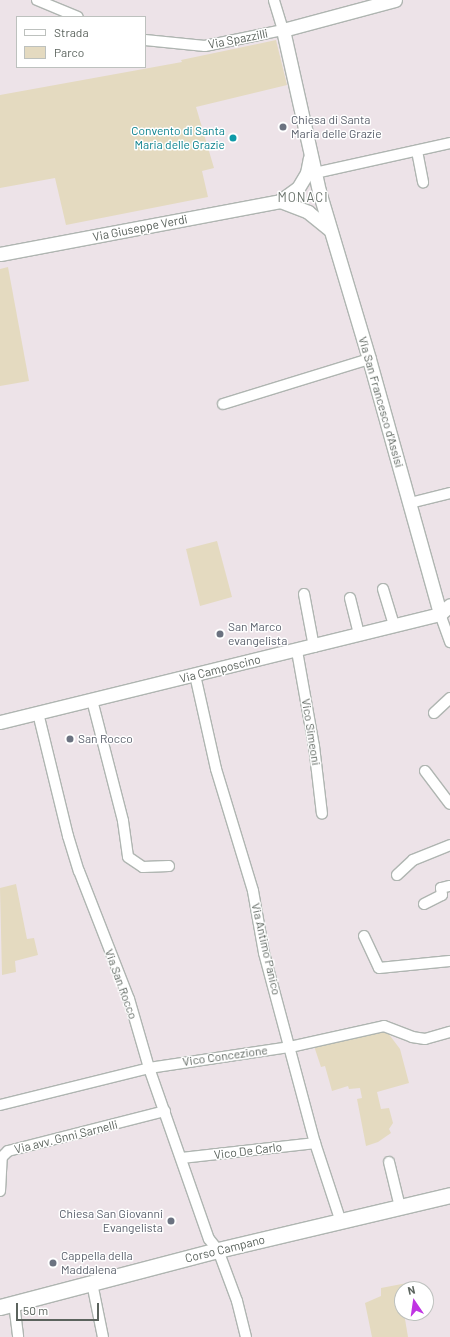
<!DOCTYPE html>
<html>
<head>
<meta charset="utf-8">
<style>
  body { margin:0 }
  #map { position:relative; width:450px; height:1337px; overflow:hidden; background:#ede3e8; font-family:Barlow,sans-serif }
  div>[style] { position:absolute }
  .green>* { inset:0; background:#e4dac0 }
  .roads { filter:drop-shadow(1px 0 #afb5b1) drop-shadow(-1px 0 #afb5b1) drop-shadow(0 1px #afb5b1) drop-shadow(0 -1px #afb5b1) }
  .minor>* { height:10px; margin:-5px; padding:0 5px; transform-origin:5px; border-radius:5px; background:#fff }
  .tertiary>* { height:13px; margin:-6.5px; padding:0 6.5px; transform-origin:6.5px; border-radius:6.5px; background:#fff }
  .secondary>* { height:15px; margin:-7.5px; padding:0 7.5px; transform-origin:7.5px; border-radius:7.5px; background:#fff }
  .dots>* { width:11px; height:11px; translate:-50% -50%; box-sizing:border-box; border:2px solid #fff; border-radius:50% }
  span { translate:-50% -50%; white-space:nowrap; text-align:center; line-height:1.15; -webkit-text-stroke:3px #fff; paint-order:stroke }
  .street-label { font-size:12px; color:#5b635d }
  .worship-label { font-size:12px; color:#5b616d }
  .left { translate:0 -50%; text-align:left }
  .right { translate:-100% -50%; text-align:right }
  .culture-label { font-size:12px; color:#0d838f }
  .neighbourhood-label { font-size:13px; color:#6c756e; letter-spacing:1px }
  .legend { position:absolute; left:16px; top:16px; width:130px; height:52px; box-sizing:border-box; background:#fff; border:1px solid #bdc1be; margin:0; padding:5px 7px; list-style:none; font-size:12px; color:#5b635d }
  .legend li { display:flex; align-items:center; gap:8px; height:20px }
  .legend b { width:20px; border:1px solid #bdc1be }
  .north { position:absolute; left:394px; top:1281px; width:40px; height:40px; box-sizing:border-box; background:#fff; border:1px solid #bdc1be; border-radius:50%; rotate:347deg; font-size:11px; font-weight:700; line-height:16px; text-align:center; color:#5b635d }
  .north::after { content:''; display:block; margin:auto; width:14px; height:18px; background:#c034e3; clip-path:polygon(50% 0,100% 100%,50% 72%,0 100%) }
  .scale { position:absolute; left:16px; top:1303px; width:83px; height:18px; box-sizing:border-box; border:2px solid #5b635d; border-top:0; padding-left:5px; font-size:12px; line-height:14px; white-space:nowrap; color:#5b635d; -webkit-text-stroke:3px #fff; paint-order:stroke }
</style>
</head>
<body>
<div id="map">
  <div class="green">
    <div style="clip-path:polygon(276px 40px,287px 85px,196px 107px,214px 168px,202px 171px,208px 197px,66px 225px,55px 178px,0 188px,0 95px,182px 62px,181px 60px)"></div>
    <div style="clip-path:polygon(8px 267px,29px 381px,0 386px,0 269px)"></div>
    <div style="clip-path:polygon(217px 541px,232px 597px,200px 606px,186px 549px)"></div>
    <div style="clip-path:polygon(16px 884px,27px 939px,34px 938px,38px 955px,15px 961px,16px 972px,2px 975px,0 888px)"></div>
    <div style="clip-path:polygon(385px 1029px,400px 1049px,409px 1083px,377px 1092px,381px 1109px,389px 1108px,393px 1123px,389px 1129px,391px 1133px,378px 1142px,366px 1146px,357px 1099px,362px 1098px,360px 1088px,349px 1089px,348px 1086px,332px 1091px,325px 1066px,321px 1067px,314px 1046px)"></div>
    <div style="clip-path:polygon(407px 1283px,408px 1289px,402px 1289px,402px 1313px,404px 1313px,408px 1337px,372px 1337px,365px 1303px,381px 1296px,381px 1288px)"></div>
  </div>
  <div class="roads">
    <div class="minor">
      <div style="left:37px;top:0;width:44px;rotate:22.5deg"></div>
      <div style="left:145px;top:40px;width:60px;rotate:5.7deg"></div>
      <div style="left:205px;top:46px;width:80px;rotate:-11.6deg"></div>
      <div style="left:283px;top:30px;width:31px;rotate:-107deg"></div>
      <div style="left:417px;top:151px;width:32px;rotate:79deg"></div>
      <div style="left:315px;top:173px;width:138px;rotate:-12.5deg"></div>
      <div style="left:223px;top:404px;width:153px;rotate:-17.1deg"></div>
      <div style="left:410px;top:503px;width:41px;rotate:-14deg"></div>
      <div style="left:383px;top:589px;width:39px;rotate:73deg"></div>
      <div style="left:304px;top:594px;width:54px;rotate:79.3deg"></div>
      <div style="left:350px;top:598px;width:38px;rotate:76deg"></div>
      <div style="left:440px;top:614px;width:30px;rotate:70deg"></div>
      <div style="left:297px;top:651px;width:97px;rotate:79.9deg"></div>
      <div style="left:314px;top:746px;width:68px;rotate:83.3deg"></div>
      <div style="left:195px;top:675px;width:96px;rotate:77.4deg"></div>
      <div style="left:216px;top:769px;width:127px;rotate:73.1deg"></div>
      <div style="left:253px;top:891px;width:63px;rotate:79.9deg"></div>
      <div style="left:264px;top:953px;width:197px;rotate:75deg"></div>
      <div style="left:315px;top:1143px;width:83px;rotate:71.8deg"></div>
      <div style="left:92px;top:700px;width:125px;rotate:75.6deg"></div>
      <div style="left:123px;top:821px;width:36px;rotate:82deg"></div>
      <div style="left:128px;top:857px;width:18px;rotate:34deg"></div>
      <div style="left:143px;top:867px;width:26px;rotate:-2deg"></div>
      <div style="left:38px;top:713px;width:127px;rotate:76.3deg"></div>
      <div style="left:68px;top:836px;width:37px;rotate:73deg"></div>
      <div style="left:79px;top:871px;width:137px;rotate:68.7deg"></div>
      <div style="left:129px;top:999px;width:72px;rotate:73.8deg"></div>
      <div style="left:149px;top:1068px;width:181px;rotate:70.7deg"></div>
      <div style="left:209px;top:1239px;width:14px;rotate:51deg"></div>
      <div style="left:218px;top:1250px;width:54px;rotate:69.6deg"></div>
      <div style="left:237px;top:1301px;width:37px;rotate:76deg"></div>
      <div style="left:434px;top:713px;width:22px;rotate:-43deg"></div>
      <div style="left:425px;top:771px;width:41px;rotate:52.9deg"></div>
      <div style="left:397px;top:875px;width:22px;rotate:-43deg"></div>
      <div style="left:413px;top:860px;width:40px;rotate:-22deg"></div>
      <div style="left:424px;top:904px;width:20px;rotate:-27deg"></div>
      <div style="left:442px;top:895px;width:7px;rotate:-98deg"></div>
      <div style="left:441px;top:888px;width:9px;rotate:-13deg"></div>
      <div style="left:364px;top:936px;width:35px;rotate:65deg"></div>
      <div style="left:379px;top:968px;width:71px;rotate:-5.6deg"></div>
      <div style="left:0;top:1105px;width:154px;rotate:-13.9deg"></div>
      <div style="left:149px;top:1068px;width:143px;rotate:-8.5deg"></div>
      <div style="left:290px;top:1047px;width:96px;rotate:-12.6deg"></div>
      <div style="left:384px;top:1026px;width:30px;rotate:21deg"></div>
      <div style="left:412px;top:1037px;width:13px;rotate:9deg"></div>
      <div style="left:425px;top:1039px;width:26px;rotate:-16deg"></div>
      <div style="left:182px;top:1158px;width:134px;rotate:-6.4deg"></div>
      <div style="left:389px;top:1162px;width:46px;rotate:76.3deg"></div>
      <div style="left:0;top:1191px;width:34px;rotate:-87deg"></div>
      <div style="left:2px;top:1157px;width:8px;rotate:-45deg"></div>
      <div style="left:8px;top:1151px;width:162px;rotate:-14.3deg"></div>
      <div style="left:92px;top:1283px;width:55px;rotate:78.5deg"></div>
      <div style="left:14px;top:1303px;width:34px;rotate:83deg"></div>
    </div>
    <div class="tertiary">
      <div style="left:395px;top:0;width:116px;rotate:165deg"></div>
      <div style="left:283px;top:30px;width:165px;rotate:77.4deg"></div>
      <div style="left:319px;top:191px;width:175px;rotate:73.4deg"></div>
      <div style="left:369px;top:359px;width:265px;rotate:74.4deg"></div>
      <div style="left:280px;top:201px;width:30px;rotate:21deg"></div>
      <div style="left:308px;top:212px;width:27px;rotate:39deg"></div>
      <div style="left:0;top:254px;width:285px;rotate:-10.7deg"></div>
      <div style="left:280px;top:201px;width:22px;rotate:-36deg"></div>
      <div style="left:298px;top:188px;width:17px;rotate:-59deg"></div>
      <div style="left:307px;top:173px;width:15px;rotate:-79deg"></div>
      <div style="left:0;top:722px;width:453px;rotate:-13.8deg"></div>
      <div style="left:440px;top:614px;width:13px;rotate:-42deg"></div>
    </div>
    <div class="secondary">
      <div style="left:0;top:1307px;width:225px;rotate:-14.7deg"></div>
      <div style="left:218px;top:1250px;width:238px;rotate:-13.3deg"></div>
    </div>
  </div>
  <div class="dots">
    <div style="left:283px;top:127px;background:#6b7280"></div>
    <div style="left:233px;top:138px;background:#0f9aa8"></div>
    <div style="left:220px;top:634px;background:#6b7280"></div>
    <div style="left:70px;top:739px;background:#6b7280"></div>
    <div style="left:171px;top:1221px;background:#6b7280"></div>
    <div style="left:53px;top:1263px;background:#6b7280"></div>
  </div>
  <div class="street-label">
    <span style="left:238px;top:39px;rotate:-11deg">Via Spazzilli</span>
    <span style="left:140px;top:228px;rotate:-11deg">Via Giuseppe Verdi</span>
    <span style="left:381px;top:402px;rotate:74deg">Via San Francesco d'Assisi</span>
    <span style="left:220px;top:669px;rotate:-14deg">Via Camposcino</span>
    <span style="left:311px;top:732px;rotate:81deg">Vico Simeoni</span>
    <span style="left:266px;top:949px;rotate:77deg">Via Antimo Panico</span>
    <span style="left:121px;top:984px;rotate:70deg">Via San Rocco</span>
    <span style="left:225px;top:1056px;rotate:-8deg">Vico Concezione</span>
    <span style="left:66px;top:1137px;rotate:-14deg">Via avv. Gnni Sarnelli</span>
    <span style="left:248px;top:1151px;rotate:-7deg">Vico De Carlo</span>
    <span style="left:225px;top:1249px;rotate:-14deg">Corso Campano</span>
  </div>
  <div class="worship-label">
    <span class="left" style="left:291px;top:127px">Chiesa di Santa<br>Maria delle Grazie</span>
    <span class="left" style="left:228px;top:634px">San Marco<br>evangelista</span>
    <span class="left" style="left:78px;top:739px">San Rocco</span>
    <span class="right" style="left:163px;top:1221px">Chiesa San Giovanni<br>Evangelista</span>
    <span class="left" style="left:61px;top:1263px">Cappella della<br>Maddalena</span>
  </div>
  <div class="culture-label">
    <span class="right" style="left:225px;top:138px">Convento di Santa<br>Maria delle Grazie</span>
  </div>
  <div class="neighbourhood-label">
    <span style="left:303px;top:197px">MONACI</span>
  </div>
  <ul class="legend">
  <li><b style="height:5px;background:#fff"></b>Strada</li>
  <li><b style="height:11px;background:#e4dac0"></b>Parco</li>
  </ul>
  <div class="north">N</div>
  <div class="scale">50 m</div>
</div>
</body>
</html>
